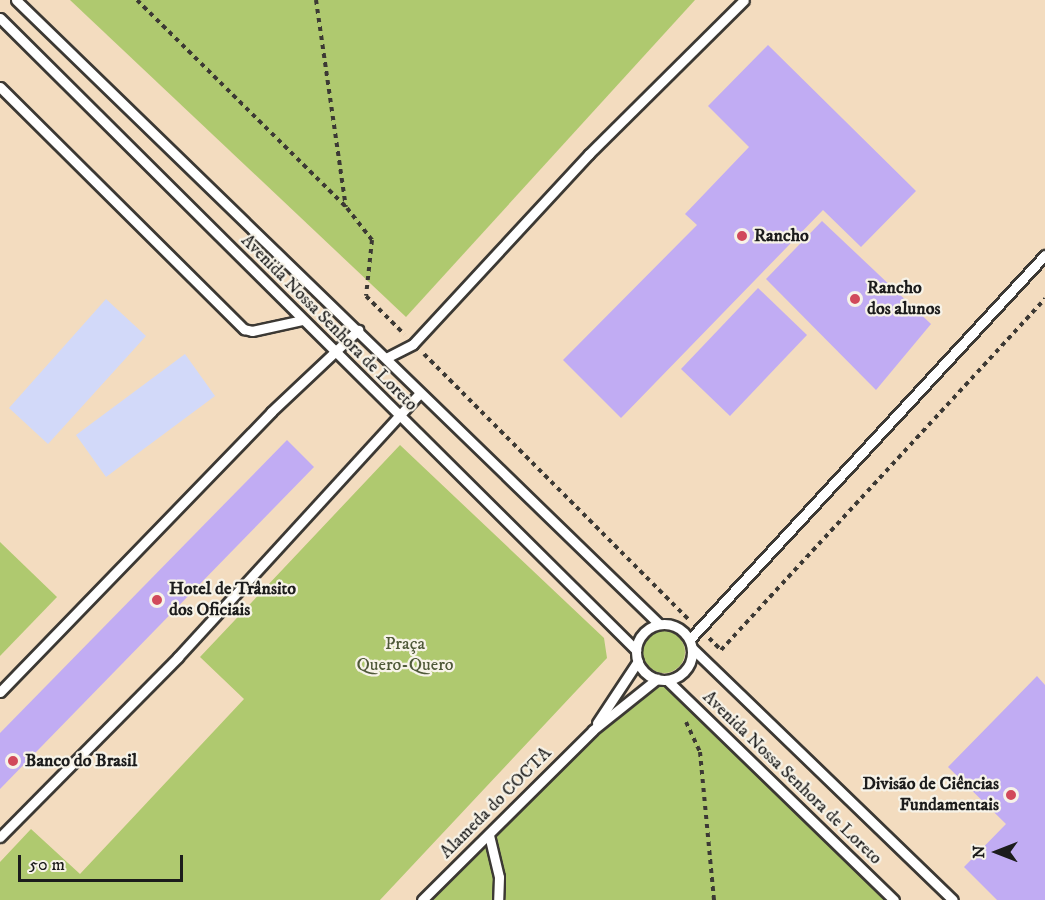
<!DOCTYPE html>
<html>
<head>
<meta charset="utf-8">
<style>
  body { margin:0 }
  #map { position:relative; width:1045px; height:900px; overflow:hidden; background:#f3dcbf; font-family:"IM FELL DW Pica",serif }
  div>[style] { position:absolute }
  .built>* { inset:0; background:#d2d9f9 }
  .green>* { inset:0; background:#afc96f }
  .round { border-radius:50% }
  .building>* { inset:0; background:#c1acf3 }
  .path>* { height:4px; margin-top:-2px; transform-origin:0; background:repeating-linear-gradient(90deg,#3c3934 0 4.5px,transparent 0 9px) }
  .roads { filter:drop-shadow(2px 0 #3c3934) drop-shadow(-2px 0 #3c3934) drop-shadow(0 2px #3c3934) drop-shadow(0 -2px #3c3934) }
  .service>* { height:9px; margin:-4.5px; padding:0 4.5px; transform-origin:4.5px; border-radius:4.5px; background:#fff }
  .service>.ring { margin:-4.5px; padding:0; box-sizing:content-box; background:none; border:9px solid #fff; border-radius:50% }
  .dots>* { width:16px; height:16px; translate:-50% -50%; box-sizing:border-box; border:3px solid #f7f3e8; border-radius:50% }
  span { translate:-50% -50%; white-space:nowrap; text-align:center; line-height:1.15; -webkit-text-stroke:4.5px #f7f3e8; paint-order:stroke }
  .poi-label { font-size:18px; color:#1c1c1c; font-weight:700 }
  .left { translate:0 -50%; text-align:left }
  .right { translate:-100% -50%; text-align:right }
  .street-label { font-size:18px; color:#1c1c1c }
  .park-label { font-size:18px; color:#4f5939 }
  .north { position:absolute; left:967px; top:822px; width:60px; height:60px; -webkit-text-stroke:4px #f7f3e8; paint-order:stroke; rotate:270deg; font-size:16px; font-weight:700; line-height:24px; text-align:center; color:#1c1c1c }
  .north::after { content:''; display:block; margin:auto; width:21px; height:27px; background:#1c1c1c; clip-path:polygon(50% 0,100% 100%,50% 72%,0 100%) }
  .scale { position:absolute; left:18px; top:855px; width:165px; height:27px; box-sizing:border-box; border:3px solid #1c1c1c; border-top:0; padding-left:8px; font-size:18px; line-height:21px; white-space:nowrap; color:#1c1c1c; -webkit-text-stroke:4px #f7f3e8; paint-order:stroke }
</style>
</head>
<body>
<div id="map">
  <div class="built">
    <div style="clip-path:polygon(106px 299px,146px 336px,48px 444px,9px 408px)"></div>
    <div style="clip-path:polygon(185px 354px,215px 396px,106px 477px,76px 435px)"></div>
  </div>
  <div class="green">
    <div style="clip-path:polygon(70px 0,695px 0,406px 317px)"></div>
    <div style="clip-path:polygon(400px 445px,604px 638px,607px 658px,380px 900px,0 900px,0 862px,31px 829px,80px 874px,244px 699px,200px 657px)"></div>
    <div style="clip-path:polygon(0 542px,57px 597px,0 656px)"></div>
    <div class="round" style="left:643px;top:631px;width:42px;height:42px"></div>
    <div style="clip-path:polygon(667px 680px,894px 900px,419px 900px,593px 730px)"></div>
  </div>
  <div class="building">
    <div style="clip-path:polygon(768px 45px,916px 191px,861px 247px,823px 210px,621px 418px,563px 360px,697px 225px,685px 214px,749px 147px,708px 106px)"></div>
    <div style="clip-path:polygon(822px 221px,931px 324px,876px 390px,766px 279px)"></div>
    <div style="clip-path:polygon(758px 288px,807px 335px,730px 416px,681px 369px)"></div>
    <div style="clip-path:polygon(287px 440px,314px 467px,0 789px,0 733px)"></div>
    <div style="clip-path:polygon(1037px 676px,1045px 685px,1045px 900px,997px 900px,964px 867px,1006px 824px,948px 767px)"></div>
  </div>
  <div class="path">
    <div style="left:137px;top:0;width:296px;rotate:44.7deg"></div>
    <div style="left:347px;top:208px;width:41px;rotate:52deg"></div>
    <div style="left:372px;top:240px;width:56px;rotate:96.1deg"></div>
    <div style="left:366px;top:296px;width:54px;rotate:45deg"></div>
    <div style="left:316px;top:0;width:209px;rotate:81.8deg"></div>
    <div style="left:424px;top:354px;width:374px;rotate:45.1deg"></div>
    <div style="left:709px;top:638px;width:17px;rotate:45deg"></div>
    <div style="left:721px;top:650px;width:478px;rotate:-47.3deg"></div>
    <div style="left:686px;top:722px;width:33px;rotate:65deg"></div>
    <div style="left:700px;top:752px;width:149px;rotate:84.6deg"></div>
  </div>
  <div class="roads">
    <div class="service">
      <div style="left:16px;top:0;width:896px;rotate:44.14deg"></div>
      <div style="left:0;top:18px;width:897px;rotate:44.82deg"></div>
      <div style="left:0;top:87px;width:344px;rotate:44.8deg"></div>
      <div style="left:244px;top:329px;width:8px;rotate:14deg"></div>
      <div style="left:252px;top:331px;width:51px;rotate:-12.4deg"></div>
      <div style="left:386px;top:358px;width:30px;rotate:-27deg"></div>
      <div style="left:413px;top:344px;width:259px;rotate:-47.2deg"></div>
      <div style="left:589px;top:154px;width:218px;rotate:-44.8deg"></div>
      <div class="ring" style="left:636px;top:624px;width:47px;height:47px"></div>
      <div style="left:690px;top:639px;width:523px;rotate:-47.25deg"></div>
      <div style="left:693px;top:649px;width:361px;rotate:44deg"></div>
      <div style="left:667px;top:680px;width:316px;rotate:44.1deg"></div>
      <div style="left:0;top:692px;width:390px;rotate:-45.9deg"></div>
      <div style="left:271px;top:412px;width:120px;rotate:-43.3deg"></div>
      <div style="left:597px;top:723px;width:74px;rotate:-56.5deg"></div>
      <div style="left:489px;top:835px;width:43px;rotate:76.6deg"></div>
      <div style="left:499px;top:877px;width:23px;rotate:92deg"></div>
      <div style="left:0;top:837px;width:253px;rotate:-45.3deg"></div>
      <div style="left:178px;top:657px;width:357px;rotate:-47.5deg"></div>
      <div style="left:422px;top:900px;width:241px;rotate:-44.8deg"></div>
      <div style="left:593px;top:730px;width:82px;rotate:-38.6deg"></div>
    </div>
  </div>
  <div class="dots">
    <div style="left:742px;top:236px;background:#d1495b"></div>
    <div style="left:855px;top:299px;background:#d1495b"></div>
    <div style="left:157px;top:600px;background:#d1495b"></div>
    <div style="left:13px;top:761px;background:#d1495b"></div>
    <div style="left:1011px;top:795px;background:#d1495b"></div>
  </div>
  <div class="poi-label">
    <span class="left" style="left:754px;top:236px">Rancho</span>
    <span class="left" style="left:867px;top:299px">Rancho<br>dos alunos</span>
    <span class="left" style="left:169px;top:600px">Hotel de Trânsito<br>dos Oficiais</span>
    <span class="left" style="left:25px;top:761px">Banco do Brasil</span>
    <span class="right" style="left:999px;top:795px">Divisão de Ciências<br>Fundamentais</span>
  </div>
  <div class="street-label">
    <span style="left:329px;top:323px;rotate:45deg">Avenida Nossa Senhora de Loreto</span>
    <span style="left:792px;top:778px;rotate:44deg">Avenida Nossa Senhora de Loreto</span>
    <span style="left:496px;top:803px;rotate:-45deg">Alameda do COCTA</span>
  </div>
  <div class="park-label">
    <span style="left:405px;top:655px">Praça<br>Quero-Quero</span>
  </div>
  <div class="north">N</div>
  <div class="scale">50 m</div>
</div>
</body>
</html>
